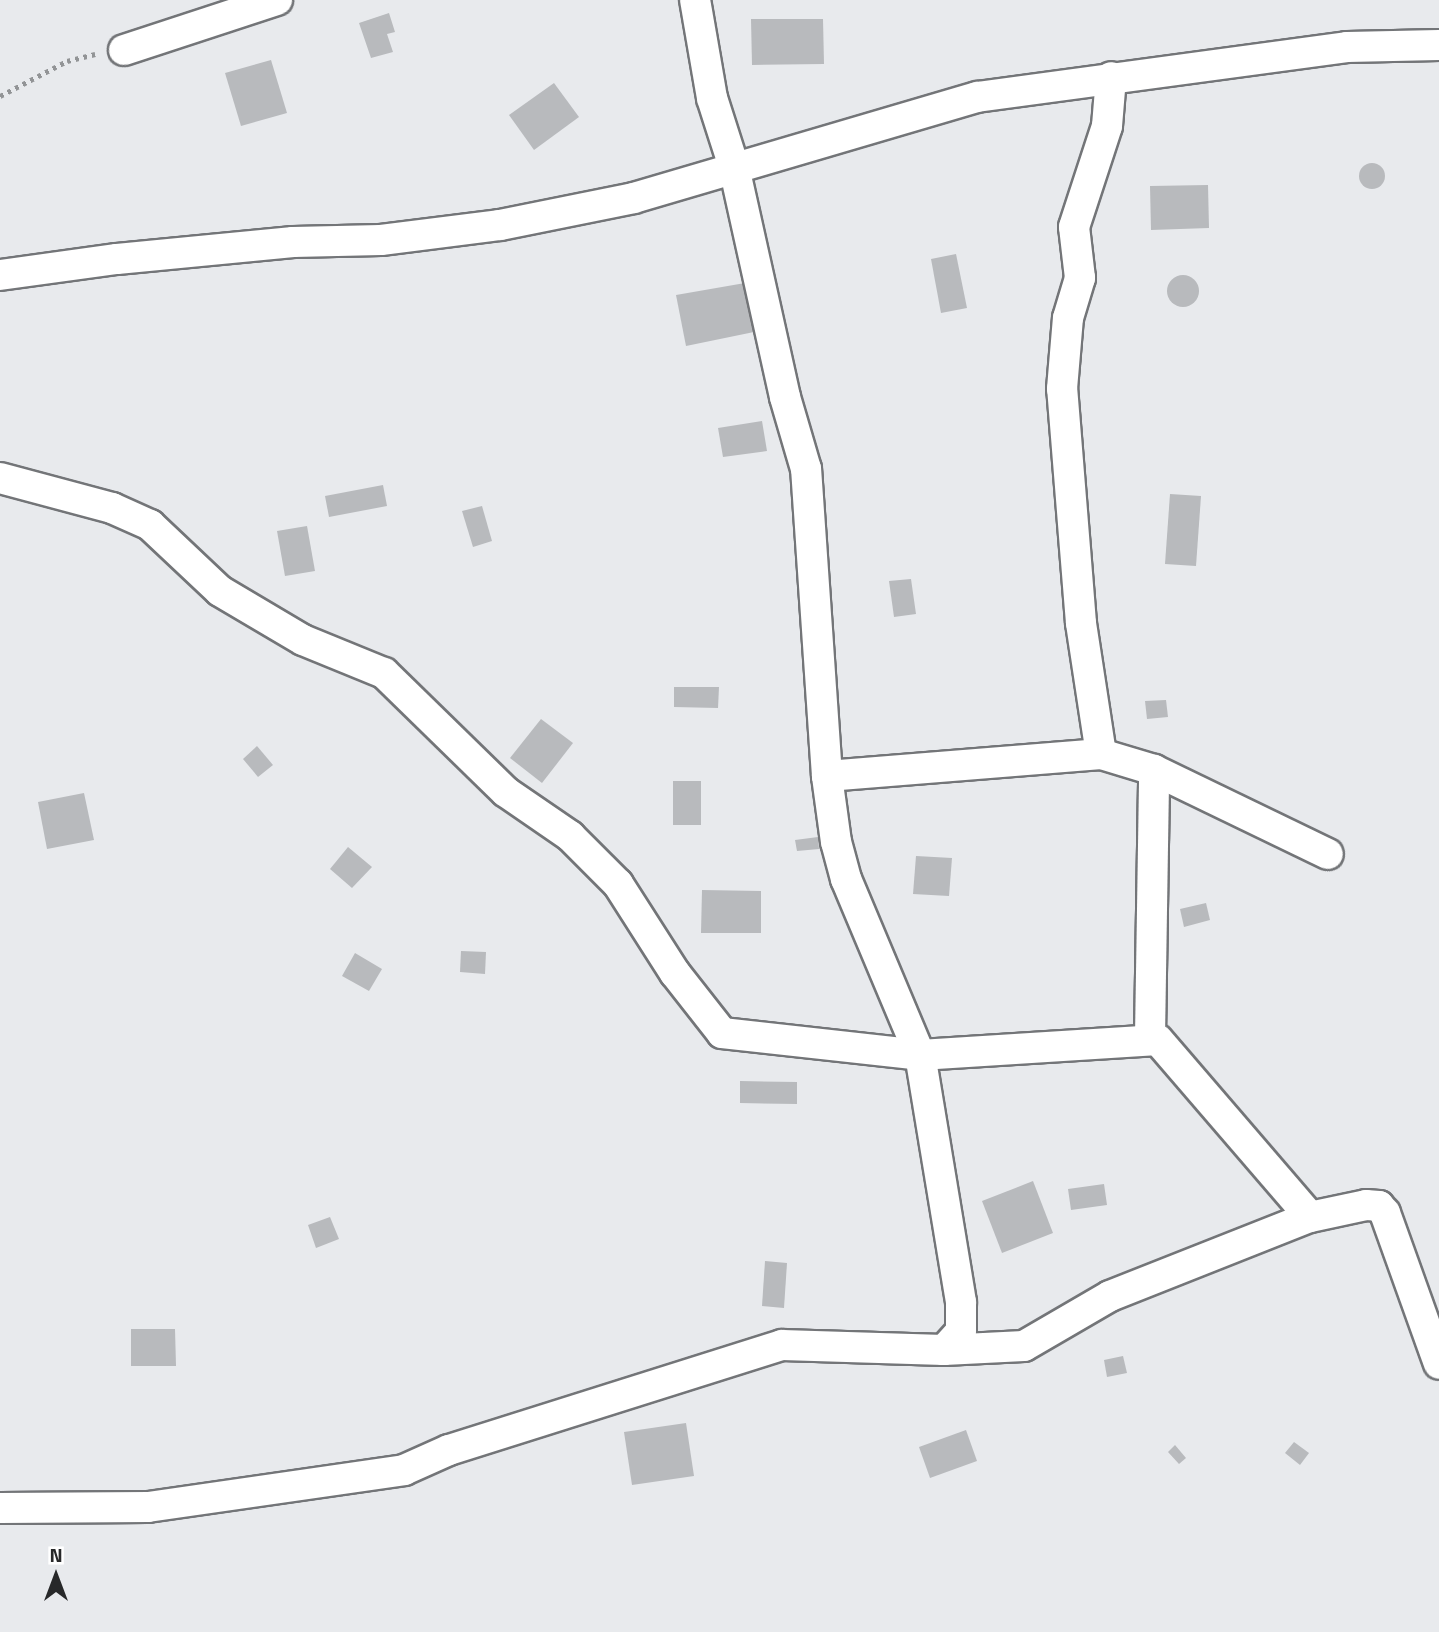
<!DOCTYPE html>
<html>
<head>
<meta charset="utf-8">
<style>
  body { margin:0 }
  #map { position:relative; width:1439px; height:1632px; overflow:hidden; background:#e8eaed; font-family:"Titillium Web",sans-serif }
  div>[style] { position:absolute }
  .building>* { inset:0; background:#b8babd }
  .round { border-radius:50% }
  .path>* { height:4.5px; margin-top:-2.25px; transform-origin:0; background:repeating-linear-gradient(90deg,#929496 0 3.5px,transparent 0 8.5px) }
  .roads { filter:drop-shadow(2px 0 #737578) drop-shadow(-2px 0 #737578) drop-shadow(0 2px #737578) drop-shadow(0 -2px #737578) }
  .street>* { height:30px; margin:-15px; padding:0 15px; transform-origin:15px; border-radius:15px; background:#fff }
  span { translate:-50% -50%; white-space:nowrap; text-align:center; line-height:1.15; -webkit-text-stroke:5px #fff; paint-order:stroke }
  .north { position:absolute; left:21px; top:1541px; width:70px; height:70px; -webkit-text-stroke:5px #fff; paint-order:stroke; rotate:0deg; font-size:19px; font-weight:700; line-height:28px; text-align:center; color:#272829 }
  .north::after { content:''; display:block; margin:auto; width:24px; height:32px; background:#272829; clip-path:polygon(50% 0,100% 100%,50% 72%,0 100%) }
</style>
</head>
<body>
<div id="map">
  <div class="building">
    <div style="clip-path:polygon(389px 13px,395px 32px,387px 34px,393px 52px,371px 58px,359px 23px)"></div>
    <div style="clip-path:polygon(751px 19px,823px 19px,824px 64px,752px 65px)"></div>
    <div style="clip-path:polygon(271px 60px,287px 113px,241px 126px,225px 73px)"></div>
    <div style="clip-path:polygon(554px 83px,579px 117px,534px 150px,509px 115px)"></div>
    <div class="round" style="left:1359px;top:163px;width:26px;height:26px"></div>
    <div style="clip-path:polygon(1208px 185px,1209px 228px,1151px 230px,1150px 186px)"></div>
    <div style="clip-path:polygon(956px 254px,967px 308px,941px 313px,931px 259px)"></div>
    <div class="round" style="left:1167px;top:275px;width:32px;height:32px"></div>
    <div style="clip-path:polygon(745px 283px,754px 332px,686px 346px,676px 295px)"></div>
    <div style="clip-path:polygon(762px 421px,767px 451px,723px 457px,718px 428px)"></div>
    <div style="clip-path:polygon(383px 485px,387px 506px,329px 517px,325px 496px)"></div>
    <div style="clip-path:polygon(1170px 494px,1201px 496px,1196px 566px,1165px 564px)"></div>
    <div style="clip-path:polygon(482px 506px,492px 541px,473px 547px,462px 511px)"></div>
    <div style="clip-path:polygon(307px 526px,315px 571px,285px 576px,277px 531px)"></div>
    <div style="clip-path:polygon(911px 579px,916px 614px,894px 617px,889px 581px)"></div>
    <div style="clip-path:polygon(674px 687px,719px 687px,718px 708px,674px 707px)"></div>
    <div style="clip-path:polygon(1166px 700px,1168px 717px,1147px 719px,1145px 701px)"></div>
    <div style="clip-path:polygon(541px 719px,573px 743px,542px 783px,510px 758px)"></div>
    <div style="clip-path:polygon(257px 746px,273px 765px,258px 777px,243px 759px)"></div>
    <div style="clip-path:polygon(673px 781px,701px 781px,701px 825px,673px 825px)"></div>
    <div style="clip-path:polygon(84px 793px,94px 840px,47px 849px,38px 802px)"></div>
    <div style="clip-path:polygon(818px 837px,819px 849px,797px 851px,795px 840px)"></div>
    <div style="clip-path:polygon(348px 847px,372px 867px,352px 888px,330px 869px)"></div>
    <div style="clip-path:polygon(916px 856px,952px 858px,949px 896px,913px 894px)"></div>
    <div style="clip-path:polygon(702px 890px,761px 891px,761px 933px,701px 933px)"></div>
    <div style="clip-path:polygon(1206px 903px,1210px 920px,1184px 927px,1180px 909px)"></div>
    <div style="clip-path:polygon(461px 951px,486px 952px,485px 974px,460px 972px)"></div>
    <div style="clip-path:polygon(355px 953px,382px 969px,369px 991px,342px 976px)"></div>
    <div style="clip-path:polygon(740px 1081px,797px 1082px,797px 1104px,740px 1103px)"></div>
    <div style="clip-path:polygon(1033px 1181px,1053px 1233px,1002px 1253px,982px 1201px)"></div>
    <div style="clip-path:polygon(1104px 1184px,1107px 1205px,1071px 1210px,1068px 1189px)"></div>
    <div style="clip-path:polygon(330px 1217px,339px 1239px,316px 1248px,308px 1225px)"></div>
    <div style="clip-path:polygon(765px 1261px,787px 1263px,784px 1308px,762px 1306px)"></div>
    <div style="clip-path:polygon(131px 1329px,175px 1329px,176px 1366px,131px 1366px)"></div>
    <div style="clip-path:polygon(1123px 1356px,1127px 1373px,1107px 1377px,1104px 1360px)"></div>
    <div style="clip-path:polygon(686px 1423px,694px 1476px,632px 1485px,624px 1432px)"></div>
    <div style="clip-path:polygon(966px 1430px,977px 1461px,930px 1478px,919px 1447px)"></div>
    <div style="clip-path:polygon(1294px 1442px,1309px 1453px,1300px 1465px,1285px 1453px)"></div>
    <div style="clip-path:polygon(1175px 1445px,1186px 1458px,1179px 1464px,1168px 1452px)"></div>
  </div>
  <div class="path">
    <div style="left:0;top:96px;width:76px;rotate:-27.6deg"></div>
    <div style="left:67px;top:61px;width:29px;rotate:-14deg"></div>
  </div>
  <div class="roads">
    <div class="street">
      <div style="left:124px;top:50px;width:161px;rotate:-18.1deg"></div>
      <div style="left:0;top:275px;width:118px;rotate:-7.8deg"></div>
      <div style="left:117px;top:259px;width:177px;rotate:-5.5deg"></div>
      <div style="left:293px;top:242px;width:88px;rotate:-1.3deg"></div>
      <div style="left:381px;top:240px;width:120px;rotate:-7.2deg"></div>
      <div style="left:500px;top:225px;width:137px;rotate:-11.4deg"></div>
      <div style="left:634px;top:198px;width:358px;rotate:-16.4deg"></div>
      <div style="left:977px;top:97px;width:373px;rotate:-7.7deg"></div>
      <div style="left:1347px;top:47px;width:92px;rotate:-1.2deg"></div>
      <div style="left:0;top:478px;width:116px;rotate:15deg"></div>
      <div style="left:112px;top:508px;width:42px;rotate:24.1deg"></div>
      <div style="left:150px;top:525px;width:96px;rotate:43.3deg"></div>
      <div style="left:220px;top:591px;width:96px;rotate:30.6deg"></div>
      <div style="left:303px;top:640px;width:87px;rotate:22.2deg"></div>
      <div style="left:384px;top:673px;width:170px;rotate:44.3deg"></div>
      <div style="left:506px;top:792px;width:78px;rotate:34.5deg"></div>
      <div style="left:570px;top:836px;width:68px;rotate:45deg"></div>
      <div style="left:618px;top:884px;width:106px;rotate:57.4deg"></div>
      <div style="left:675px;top:973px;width:76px;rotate:51.9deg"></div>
      <div style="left:722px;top:1033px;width:199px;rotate:6.3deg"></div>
      <div style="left:920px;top:1055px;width:238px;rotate:-3.6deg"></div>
      <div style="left:1158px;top:1040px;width:233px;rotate:49.3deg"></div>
      <div style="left:1101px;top:754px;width:133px;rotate:-98.7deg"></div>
      <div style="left:1081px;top:623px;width:235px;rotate:-94.6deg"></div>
      <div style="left:1062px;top:389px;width:71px;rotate:-85.2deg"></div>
      <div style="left:1068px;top:318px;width:42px;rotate:-73.3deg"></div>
      <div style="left:1080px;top:278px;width:51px;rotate:-96.7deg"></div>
      <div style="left:1074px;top:227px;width:106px;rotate:-71.9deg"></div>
      <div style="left:1107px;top:126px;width:49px;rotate:-85.3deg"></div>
      <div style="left:827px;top:776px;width:275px;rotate:-4.6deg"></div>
      <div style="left:1101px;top:754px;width:55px;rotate:16.8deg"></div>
      <div style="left:1154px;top:770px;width:193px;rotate:25.8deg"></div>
      <div style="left:1150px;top:1037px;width:267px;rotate:-89.1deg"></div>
      <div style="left:944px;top:1350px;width:80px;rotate:-2.9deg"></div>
      <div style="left:1024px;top:1346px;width:99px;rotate:-30.2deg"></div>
      <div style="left:1110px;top:1296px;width:215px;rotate:-21.6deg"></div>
      <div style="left:1310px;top:1217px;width:57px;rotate:-12.1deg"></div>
      <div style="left:1366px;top:1205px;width:13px;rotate:4deg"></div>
      <div style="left:1379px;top:1206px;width:9px;rotate:49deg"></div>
      <div style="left:1385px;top:1213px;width:160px;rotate:70.3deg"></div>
      <div style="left:0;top:1508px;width:148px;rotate:-0.4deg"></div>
      <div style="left:148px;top:1507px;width:259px;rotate:-8.2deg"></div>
      <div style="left:404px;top:1470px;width:49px;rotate:-24deg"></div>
      <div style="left:449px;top:1450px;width:349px;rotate:-17.5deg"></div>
      <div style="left:782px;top:1345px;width:162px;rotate:1.8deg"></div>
      <div style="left:944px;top:1350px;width:25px;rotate:-48deg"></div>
      <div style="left:961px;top:1331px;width:29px;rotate:-90deg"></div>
      <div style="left:961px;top:1302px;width:250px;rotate:-99.4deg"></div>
      <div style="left:920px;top:1055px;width:191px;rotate:-112.8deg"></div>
      <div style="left:846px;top:879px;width:38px;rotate:-105deg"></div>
      <div style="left:836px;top:842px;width:67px;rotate:-97.8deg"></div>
      <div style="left:827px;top:776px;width:308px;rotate:-93.9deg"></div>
      <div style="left:806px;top:469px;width:75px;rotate:-106.3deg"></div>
      <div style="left:785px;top:397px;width:236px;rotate:-102.5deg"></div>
      <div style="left:734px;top:167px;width:72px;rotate:-107.7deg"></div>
      <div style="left:712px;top:98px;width:99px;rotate:-99.8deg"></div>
    </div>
  </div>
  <div class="north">N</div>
</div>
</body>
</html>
